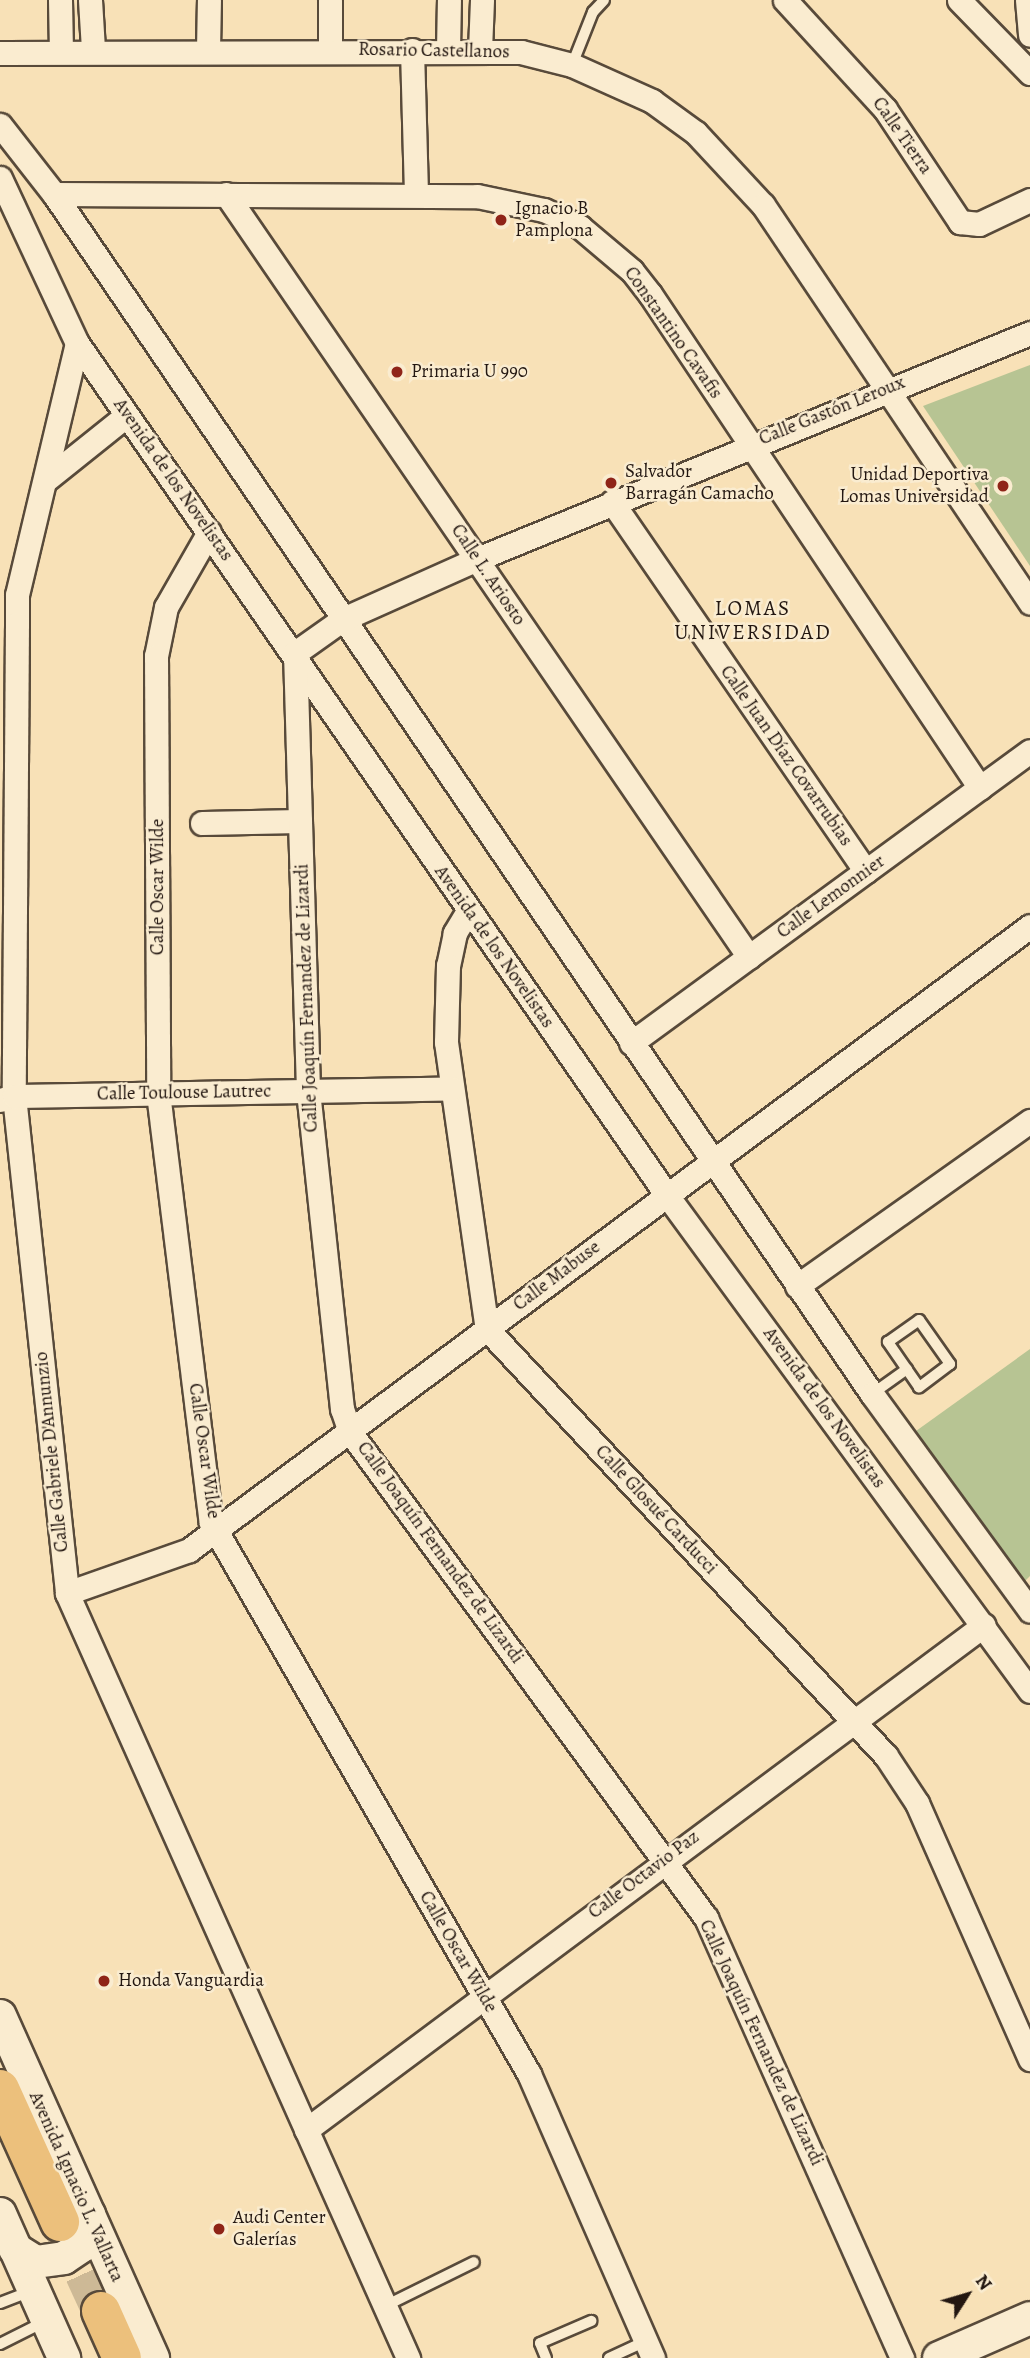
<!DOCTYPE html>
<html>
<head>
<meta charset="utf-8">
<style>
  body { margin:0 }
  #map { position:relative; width:1030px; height:2358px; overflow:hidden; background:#f8e1b7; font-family:Alegreya,serif }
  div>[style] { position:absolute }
  .green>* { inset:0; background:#b7c493 }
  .highway-tunnel>* { height:38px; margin-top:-19px; transform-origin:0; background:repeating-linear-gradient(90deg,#cdb996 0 38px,transparent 0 57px) }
  .roads { filter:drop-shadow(2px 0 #584a3a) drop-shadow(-2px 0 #584a3a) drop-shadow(0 2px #584a3a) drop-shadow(0 -2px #584a3a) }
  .lane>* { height:10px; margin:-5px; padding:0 5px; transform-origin:5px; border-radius:5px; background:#faecd0 }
  .street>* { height:23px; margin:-11.5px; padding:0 11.5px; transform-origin:11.5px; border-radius:11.5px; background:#faecd0 }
  .secondary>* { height:32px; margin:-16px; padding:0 16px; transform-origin:16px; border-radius:16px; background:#faecd0 }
  .highway>* { height:38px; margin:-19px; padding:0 19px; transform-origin:19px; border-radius:19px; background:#ecc07c }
  .dots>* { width:19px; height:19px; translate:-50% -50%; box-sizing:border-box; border:4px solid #faecd0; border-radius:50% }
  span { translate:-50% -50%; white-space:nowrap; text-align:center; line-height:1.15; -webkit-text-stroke:5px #faecd0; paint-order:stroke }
  .street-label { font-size:19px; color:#231711 }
  .poi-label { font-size:19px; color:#231711 }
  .left { translate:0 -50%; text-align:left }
  .right { translate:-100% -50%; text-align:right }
  .neighbourhood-label { font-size:21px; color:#231711; letter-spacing:2px }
  .north { position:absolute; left:932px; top:2260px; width:70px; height:70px; -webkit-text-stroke:5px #faecd0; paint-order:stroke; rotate:53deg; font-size:19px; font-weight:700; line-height:28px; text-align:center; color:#231711 }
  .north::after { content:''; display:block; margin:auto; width:24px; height:32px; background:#231711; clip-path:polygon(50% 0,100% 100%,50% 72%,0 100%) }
</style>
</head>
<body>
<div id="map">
  <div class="green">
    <div style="clip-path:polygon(1030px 365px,1030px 566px,923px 406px)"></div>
    <div style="clip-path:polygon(1030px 1349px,1030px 1576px,1025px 1581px,916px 1431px)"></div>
  </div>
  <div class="highway-tunnel">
    <div style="left:60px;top:2222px;width:98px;rotate:65.3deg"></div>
  </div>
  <div class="roads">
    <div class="lane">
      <div style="left:572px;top:65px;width:57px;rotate:-68.4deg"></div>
      <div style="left:593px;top:12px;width:16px;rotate:-47deg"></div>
      <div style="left:919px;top:1320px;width:54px;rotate:54.8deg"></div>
      <div style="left:950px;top:1364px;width:39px;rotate:143deg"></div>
      <div style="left:919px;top:1387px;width:55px;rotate:-124.6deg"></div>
      <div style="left:888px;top:1342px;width:38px;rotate:-35deg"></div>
      <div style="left:872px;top:1394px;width:43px;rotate:-35.5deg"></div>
      <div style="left:0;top:2303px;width:33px;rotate:-21deg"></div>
      <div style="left:385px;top:2306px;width:99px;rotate:-26.3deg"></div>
      <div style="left:0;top:2344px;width:49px;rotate:-26.6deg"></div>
      <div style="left:546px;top:2358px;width:16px;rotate:-112deg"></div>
      <div style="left:540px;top:2343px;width:56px;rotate:-23.3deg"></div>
      <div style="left:609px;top:2358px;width:41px;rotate:-24.7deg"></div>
    </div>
    <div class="street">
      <div style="left:60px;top:0;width:50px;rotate:88.9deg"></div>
      <div style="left:90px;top:0;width:49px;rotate:86.5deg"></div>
      <div style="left:785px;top:0;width:148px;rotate:47.5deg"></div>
      <div style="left:885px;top:109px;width:136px;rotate:56.4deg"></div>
      <div style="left:960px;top:222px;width:19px;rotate:6deg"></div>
      <div style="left:979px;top:224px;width:56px;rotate:-25.2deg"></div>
      <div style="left:959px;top:0;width:102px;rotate:45.8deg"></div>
      <div style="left:1027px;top:0;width:35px;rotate:85deg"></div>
      <div style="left:208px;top:50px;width:50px;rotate:-88.9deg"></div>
      <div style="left:330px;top:50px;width:50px;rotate:-90deg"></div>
      <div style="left:412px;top:50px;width:142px;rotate:88.4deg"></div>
      <div style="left:448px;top:50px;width:50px;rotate:-88.9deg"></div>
      <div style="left:480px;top:50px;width:50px;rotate:-87.7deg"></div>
      <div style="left:0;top:53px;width:521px;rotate:-0.11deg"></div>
      <div style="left:521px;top:52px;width:53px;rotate:14.3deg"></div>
      <div style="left:572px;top:65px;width:88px;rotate:24.2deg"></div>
      <div style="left:652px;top:101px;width:54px;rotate:36deg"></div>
      <div style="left:696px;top:133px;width:98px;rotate:47.1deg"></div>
      <div style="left:763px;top:205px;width:479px;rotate:56.1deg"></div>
      <div style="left:0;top:125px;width:88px;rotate:52deg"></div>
      <div style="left:54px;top:194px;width:1452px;rotate:55.72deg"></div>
      <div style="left:872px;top:1394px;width:268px;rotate:53.9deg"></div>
      <div style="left:0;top:178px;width:182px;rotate:65deg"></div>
      <div style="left:77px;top:343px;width:1035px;rotate:55.31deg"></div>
      <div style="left:666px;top:1194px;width:616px;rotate:53.78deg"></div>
      <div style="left:54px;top:194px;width:423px;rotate:0.3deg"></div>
      <div style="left:477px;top:196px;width:68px;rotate:11.8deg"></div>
      <div style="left:544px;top:210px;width:40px;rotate:25deg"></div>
      <div style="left:580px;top:227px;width:68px;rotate:40.2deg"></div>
      <div style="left:632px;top:271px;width:29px;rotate:52deg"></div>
      <div style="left:650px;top:294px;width:594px;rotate:56.26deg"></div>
      <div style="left:226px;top:194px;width:925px;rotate:55.57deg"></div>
      <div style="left:77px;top:343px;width:259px;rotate:103.4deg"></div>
      <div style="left:17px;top:595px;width:29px;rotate:90deg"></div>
      <div style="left:17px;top:624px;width:472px;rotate:90.4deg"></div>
      <div style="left:14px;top:1096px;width:500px;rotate:83.9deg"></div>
      <div style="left:67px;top:1593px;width:838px;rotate:65.97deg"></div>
      <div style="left:47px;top:479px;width:102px;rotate:-38.7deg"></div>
      <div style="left:612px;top:502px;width:448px;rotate:55.5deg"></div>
      <div style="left:209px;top:532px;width:86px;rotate:119.8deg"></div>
      <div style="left:166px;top:607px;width:50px;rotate:101.5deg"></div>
      <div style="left:156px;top:656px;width:437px;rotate:89.7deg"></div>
      <div style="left:158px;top:1093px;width:432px;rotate:83deg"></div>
      <div style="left:211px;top:1522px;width:637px;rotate:60.05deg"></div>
      <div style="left:529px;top:2074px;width:310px;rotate:66.4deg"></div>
      <div style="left:202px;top:823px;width:98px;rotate:-1.2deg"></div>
      <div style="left:468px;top:911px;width:26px;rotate:121deg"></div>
      <div style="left:455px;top:933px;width:33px;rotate:102deg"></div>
      <div style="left:448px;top:965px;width:77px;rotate:91.5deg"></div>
      <div style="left:446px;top:1042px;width:290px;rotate:81.9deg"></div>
      <div style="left:487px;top:1329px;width:584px;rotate:46.94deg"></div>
      <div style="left:886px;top:1756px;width:56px;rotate:56.6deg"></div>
      <div style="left:917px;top:1803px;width:280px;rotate:66.2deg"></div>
      <div style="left:631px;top:1043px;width:494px;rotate:-36.2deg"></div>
      <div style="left:0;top:1100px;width:15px;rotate:-16deg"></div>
      <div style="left:14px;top:1096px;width:438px;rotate:-1deg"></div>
      <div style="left:797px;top:1286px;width:286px;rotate:-35.3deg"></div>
      <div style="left:67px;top:1593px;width:129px;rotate:-19.4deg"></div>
      <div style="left:189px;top:1550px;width:1047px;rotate:-36.57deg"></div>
      <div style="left:306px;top:2130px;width:845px;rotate:-36.68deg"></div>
      <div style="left:902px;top:2358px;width:482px;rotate:-114deg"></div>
      <div style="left:706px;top:1918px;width:602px;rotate:-126.22deg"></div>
      <div style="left:350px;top:1432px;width:24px;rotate:-109deg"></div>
      <div style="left:342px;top:1409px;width:321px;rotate:-96.1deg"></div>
      <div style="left:308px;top:1090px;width:437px;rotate:-91.7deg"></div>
      <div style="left:295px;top:653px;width:59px;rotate:-35.3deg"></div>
      <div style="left:343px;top:619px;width:147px;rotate:-24.1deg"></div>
      <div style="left:477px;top:559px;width:597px;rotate:-22.23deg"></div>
    </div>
    <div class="secondary">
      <div style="left:0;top:2016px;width:375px;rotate:65.9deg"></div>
      <div style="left:0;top:2214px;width:158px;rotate:66deg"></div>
      <div style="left:15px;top:2249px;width:25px;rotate:32deg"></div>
      <div style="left:36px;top:2262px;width:28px;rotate:-8deg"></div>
      <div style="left:64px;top:2258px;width:22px;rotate:-34deg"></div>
      <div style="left:82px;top:2246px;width:32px;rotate:-77deg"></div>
      <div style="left:939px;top:2358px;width:99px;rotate:-23.7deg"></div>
    </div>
    <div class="highway">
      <div style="left:0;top:2089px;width:146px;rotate:65.7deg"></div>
      <div style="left:101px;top:2311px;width:51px;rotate:65.9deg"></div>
    </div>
  </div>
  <div class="dots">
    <div style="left:501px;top:220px;background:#8f2418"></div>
    <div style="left:397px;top:372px;background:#8f2418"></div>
    <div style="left:611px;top:483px;background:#8f2418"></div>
    <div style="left:1003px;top:486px;background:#8f2418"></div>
    <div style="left:104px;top:1981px;background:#8f2418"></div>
    <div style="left:219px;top:2229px;background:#8f2418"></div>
  </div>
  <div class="street-label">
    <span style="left:434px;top:51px;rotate:1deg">Rosario Castellanos</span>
    <span style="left:902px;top:136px;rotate:55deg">Calle Tierra</span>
    <span style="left:673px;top:333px;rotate:55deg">Constantino Cavafis</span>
    <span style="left:832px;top:411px;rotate:-22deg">Calle Gastón Leroux</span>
    <span style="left:173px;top:480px;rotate:55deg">Avenida de los Novelistas</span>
    <span style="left:488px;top:575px;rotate:56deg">Calle L. Ariosto</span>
    <span style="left:786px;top:756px;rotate:55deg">Calle Juan Díaz Covarrubias</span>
    <span style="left:158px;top:887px;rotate:-90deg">Calle Oscar Wilde</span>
    <span style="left:831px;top:897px;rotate:-36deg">Calle Lemonnier</span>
    <span style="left:494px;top:947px;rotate:55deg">Avenida de los Novelistas</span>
    <span style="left:307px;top:998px;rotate:-92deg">Calle Joaquín Fernandez de Lizardi</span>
    <span style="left:184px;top:1093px;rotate:-1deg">Calle Toulouse Lautrec</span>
    <span style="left:557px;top:1276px;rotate:-37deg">Calle Mabuse</span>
    <span style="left:824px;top:1408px;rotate:54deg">Avenida de los Novelistas</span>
    <span style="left:204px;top:1451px;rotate:82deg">Calle Oscar Wilde</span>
    <span style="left:52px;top:1452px;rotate:-96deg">Calle Gabriele D'Annunzio</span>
    <span style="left:656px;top:1510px;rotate:47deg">Calle Glosué Carducci</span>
    <span style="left:440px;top:1553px;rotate:54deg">Calle Joaquín Fernandez de Lizardi</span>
    <span style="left:644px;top:1875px;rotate:-37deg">Calle Octavio Paz</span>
    <span style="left:458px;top:1952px;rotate:60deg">Calle Oscar Wilde</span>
    <span style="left:761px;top:2043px;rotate:65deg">Calle Joaquín Fernandez de Lizardi</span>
    <span style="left:76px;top:2187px;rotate:66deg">Avenida Ignacio L. Vallarta</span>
  </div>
  <div class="poi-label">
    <span class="left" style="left:515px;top:220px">Ignacio B<br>Pamplona</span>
    <span class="left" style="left:411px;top:372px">Primaria U 990</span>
    <span class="left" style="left:625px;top:483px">Salvador<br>Barragán Camacho</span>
    <span class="right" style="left:989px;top:486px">Unidad Deportiva<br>Lomas Universidad</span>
    <span class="left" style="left:118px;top:1981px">Honda Vanguardia</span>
    <span class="left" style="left:233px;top:2229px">Audi Center<br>Galerías</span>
  </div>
  <div class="neighbourhood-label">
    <span style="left:753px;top:620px">LOMAS<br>UNIVERSIDAD</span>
  </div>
  <div class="north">N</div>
</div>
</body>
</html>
